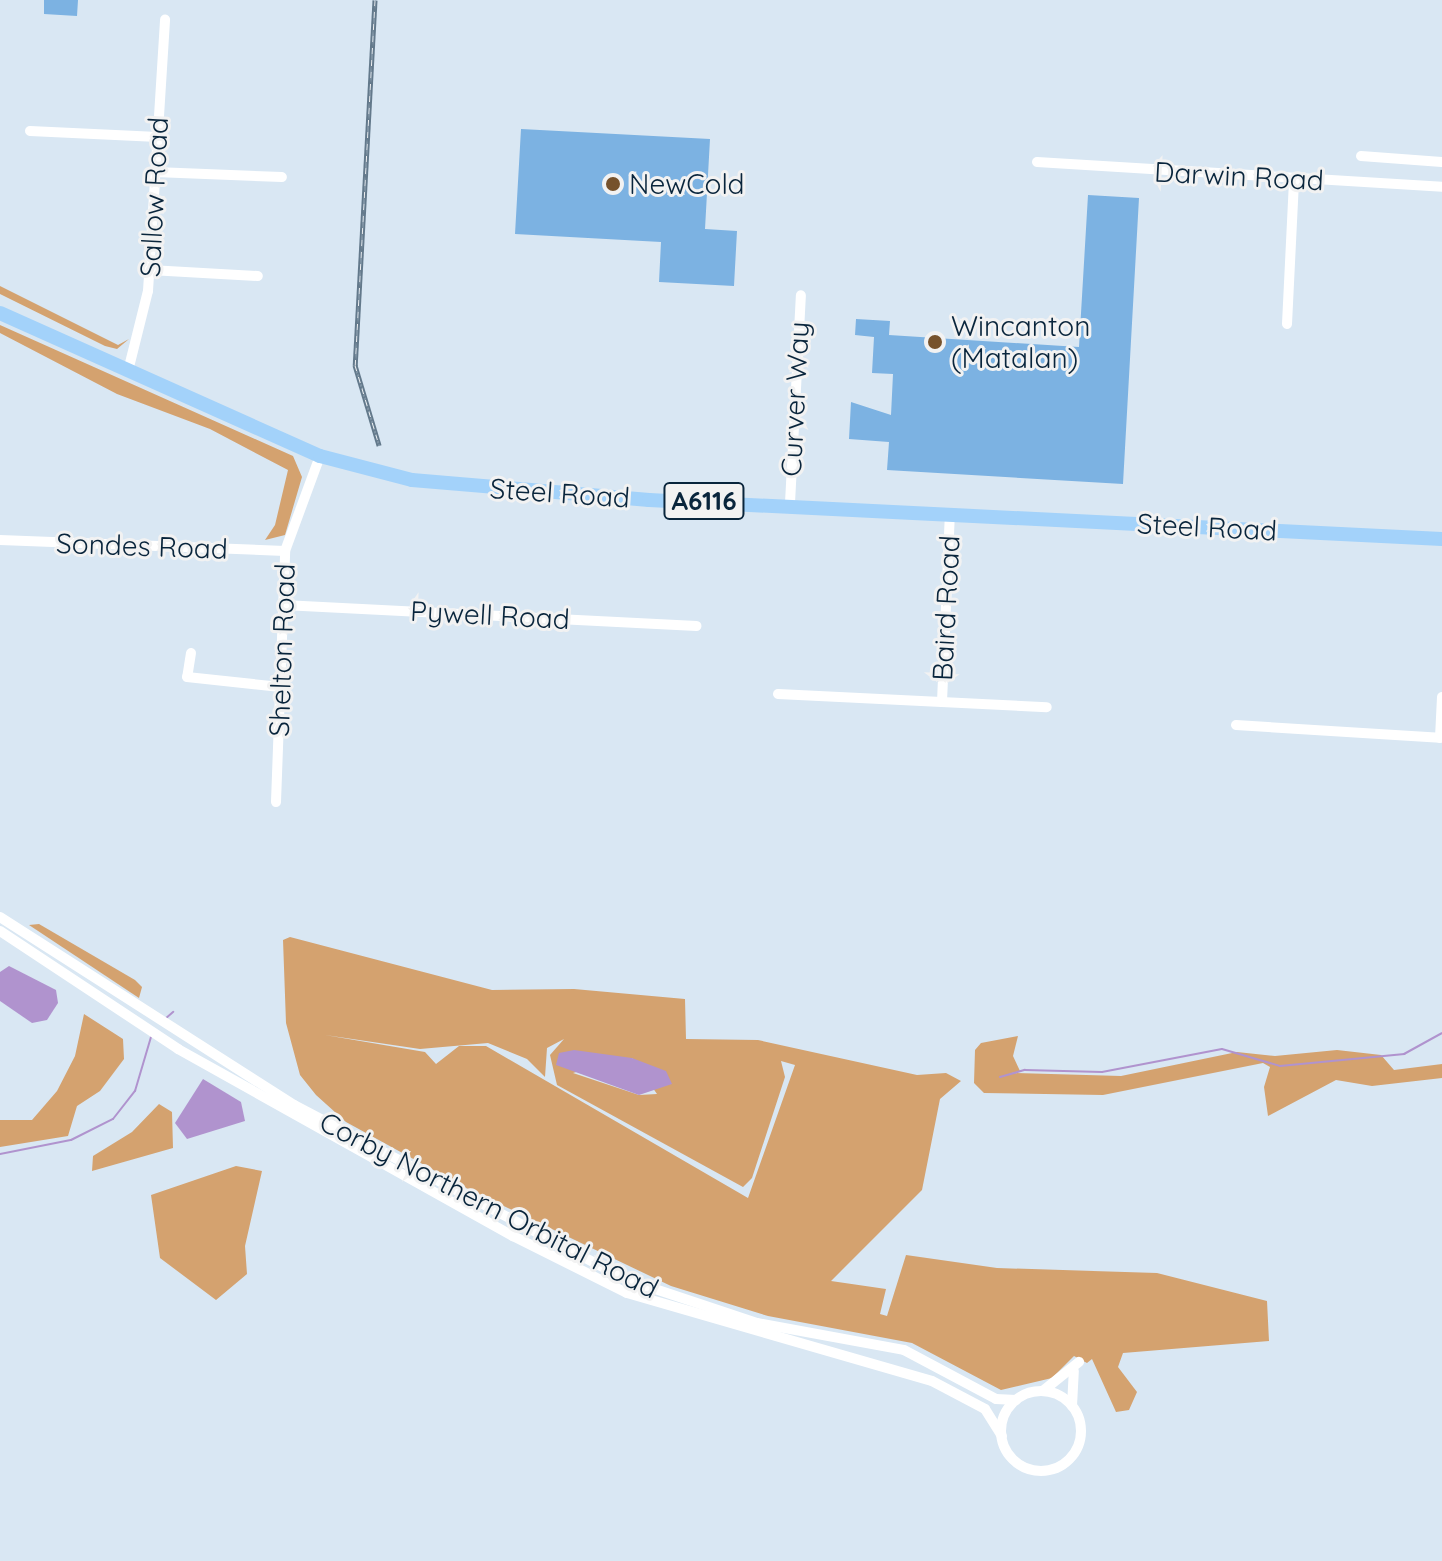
<!DOCTYPE html>
<html>
<head>
<meta charset="utf-8">
<style>
  body { margin:0 }
  #map { position:relative; width:1442px; height:1561px; overflow:hidden; background:#d9e7f3; font-family:Quicksand,sans-serif }
  div>[style] { position:absolute }
  .forest>* { inset:0; background:#d4a26f }
  .water>* { inset:0; background:#b093ce }
  .stream>* { height:2px; margin:-1px; padding:0 1px; transform-origin:1px; border-radius:1px; background:#b093ce }
  .building>* { inset:0; background:#7cb2e2 }
  .minor>* { height:10px; margin:-5px; padding:0 5px; transform-origin:5px; border-radius:5px; background:#fff }
  .minor>.ring { margin:-5px; padding:0; box-sizing:content-box; background:none; border:10px solid #fff; border-radius:50% }
  .major>* { height:14px; margin:-7px; padding:0 7px; transform-origin:7px; border-radius:7px; background:#a3d2fa }
  .rail>* { height:5px; margin-top:-2.5px; transform-origin:0; background:repeating-linear-gradient(90deg,#f2f2f2 0 6px,#63798b 0 12px); box-sizing:border-box; border-block:2px solid #63798b }
  .dots>* { width:22px; height:22px; translate:-50% -50%; box-sizing:border-box; border:4px solid #f2f2f2; border-radius:50% }
  span { translate:-50% -50%; white-space:nowrap; text-align:center; line-height:1.15; -webkit-text-stroke:6px #f2f2f2; paint-order:stroke }
  .shield-label span { padding:2px 6px; background:#f2f2f2; border:2px solid; border-radius:6px; -webkit-text-stroke-width:0 }
  .shield-label { font-size:26px; color:#09253c; font-weight:700 }
  .street-label { font-size:28px; color:#09253c }
  .poi-label { font-size:28px; color:#09253c }
  .left { translate:0 -50%; text-align:left }
</style>
</head>
<body>
<div id="map">
  <div class="forest">
    <div style="clip-path:polygon(0 286px,118px 345px,129px 339px,117px 349px,105px 346px,0 294px)"></div>
    <div style="clip-path:polygon(0 325px,293px 456px,302px 477px,285px 535px,265px 540px,275px 525px,288px 470px,210px 429px,117px 394px,0 333px)"></div>
    <div style="clip-path:polygon(39px 924px,135px 980px,142px 987px,139px 998px,29px 925px)"></div>
    <div style="clip-path:polygon(evenodd,290px 937px,492px 990px,574px 989px,685px 999px,686px 1039px,758px 1040px,917px 1075px,946px 1073px,961px 1081px,940px 1099px,922px 1190px,831px 1281px,886px 1289px,880px 1314px,887px 1316px,906px 1255px,997px 1268px,1157px 1273px,1267px 1301px,1269px 1341px,1123px 1353px,1118px 1367px,1137px 1392px,1129px 1410px,1116px 1412px,1092px 1359px,1087px 1363px,1074px 1356px,1052px 1378px,1001px 1390px,912px 1343px,768px 1316px,671px 1286px,468px 1189px,346px 1122px,316px 1095px,300px 1075px,286px 1023px,283px 940px,290px 937px,325px 1035px,420px 1049px,488px 1043px,527px 1059px,545px 1077px,547px 1048px,564px 1039px,550px 1055px,557px 1085px,743px 1187px,752px 1178px,785px 1077px,781px 1061px,795px 1065px,748px 1198px,486px 1046px,459px 1046px,436px 1064px,425px 1052px,325px 1035px,290px 937px,622px 1058px,632px 1058px,657px 1094px,639px 1095px,573px 1073px,622px 1058px)"></div>
    <div style="clip-path:polygon(84px 1014px,123px 1039px,124px 1059px,100px 1091px,77px 1106px,68px 1136px,0 1147px,0 1120px,32px 1120px,57px 1091px,75px 1056px)"></div>
    <div style="clip-path:polygon(1018px 1036px,1013px 1056px,1020px 1071px,1012px 1073px,1121px 1076px,1237px 1052px,1275px 1056px,1337px 1050px,1381px 1055px,1394px 1070px,1442px 1064px,1442px 1078px,1372px 1086px,1336px 1080px,1268px 1116px,1264px 1087px,1270px 1067px,1263px 1063px,1103px 1095px,984px 1093px,974px 1083px,975px 1050px,981px 1043px)"></div>
    <div style="clip-path:polygon(159px 1104px,172px 1112px,173px 1148px,92px 1171px,93px 1156px,132px 1132px)"></div>
    <div style="clip-path:polygon(236px 1166px,262px 1171px,245px 1246px,247px 1274px,216px 1300px,160px 1258px,151px 1195px)"></div>
  </div>
  <div class="water">
    <div style="clip-path:polygon(9px 966px,56px 990px,58px 1003px,47px 1020px,32px 1023px,0 1001px,0 972px)"></div>
    <div style="clip-path:polygon(574px 1050px,632px 1058px,666px 1071px,672px 1084px,639px 1095px,556px 1065px,559px 1053px)"></div>
    <div style="clip-path:polygon(203px 1079px,241px 1102px,245px 1121px,187px 1139px,175px 1123px)"></div>
  </div>
  <div class="stream">
    <div style="left:165px;top:1019px;width:11px;rotate:-41deg"></div>
    <div style="left:1000px;top:1077px;width:26px;rotate:-16deg"></div>
    <div style="left:1025px;top:1070px;width:77px;rotate:1.5deg"></div>
    <div style="left:1102px;top:1072px;width:122px;rotate:-10.9deg"></div>
    <div style="left:1222px;top:1049px;width:60px;rotate:16.3deg"></div>
    <div style="left:1280px;top:1066px;width:125px;rotate:-5.5deg"></div>
    <div style="left:1404px;top:1054px;width:43px;rotate:-28.9deg"></div>
    <div style="left:0;top:1154px;width:72px;rotate:-11.2deg"></div>
    <div style="left:71px;top:1140px;width:47px;rotate:-26.6deg"></div>
    <div style="left:113px;top:1119px;width:36px;rotate:-52deg"></div>
    <div style="left:135px;top:1091px;width:56px;rotate:-73.5deg"></div>
  </div>
  <div class="building">
    <div style="clip-path:polygon(44px 0,78px 0,77px 16px,44px 14px)"></div>
    <div style="clip-path:polygon(521px 129px,710px 139px,705px 229px,737px 231px,734px 286px,659px 282px,661px 242px,515px 234px)"></div>
    <div style="clip-path:polygon(1088px 195px,1139px 198px,1123px 484px,887px 470px,889px 442px,849px 439px,851px 402px,891px 415px,893px 374px,872px 373px,874px 337px,855px 335px,856px 319px,890px 321px,889px 335px,1079px 347px)"></div>
  </div>
  <div class="minor">
    <div style="left:30px;top:131px;width:128px;rotate:2.7deg"></div>
    <div style="left:1361px;top:156px;width:81px;rotate:4.2deg"></div>
    <div style="left:1037px;top:162px;width:406px;rotate:3.5deg"></div>
    <div style="left:155px;top:172px;width:127px;rotate:2.3deg"></div>
    <div style="left:150px;top:270px;width:108px;rotate:3.2deg"></div>
    <div style="left:1287px;top:324px;width:144px;rotate:-87.2deg"></div>
    <div style="left:128px;top:371px;width:82px;rotate:-76deg"></div>
    <div style="left:148px;top:291px;width:272px;rotate:-86.4deg"></div>
    <div style="left:790px;top:503px;width:208px;rotate:-87deg"></div>
    <div style="left:0;top:540px;width:285px;rotate:2.2deg"></div>
    <div style="left:283px;top:605px;width:414px;rotate:2.9deg"></div>
    <div style="left:191px;top:653px;width:24px;rotate:99deg"></div>
    <div style="left:187px;top:677px;width:94px;rotate:6.1deg"></div>
    <div style="left:778px;top:694px;width:269px;rotate:2.8deg"></div>
    <div style="left:942px;top:702px;width:188px;rotate:-87.6deg"></div>
    <div style="left:1236px;top:725px;width:204px;rotate:3.6deg"></div>
    <div style="left:1440px;top:738px;width:41px;rotate:-87.2deg"></div>
    <div style="left:276px;top:802px;width:251px;rotate:-87.9deg"></div>
    <div style="left:285px;top:551px;width:101px;rotate:-69.8deg"></div>
    <div style="left:0;top:917px;width:349px;rotate:32.6deg"></div>
    <div style="left:294px;top:1105px;width:374px;rotate:27.7deg"></div>
    <div style="left:625px;top:1279px;width:139px;rotate:18.4deg"></div>
    <div style="left:757px;top:1323px;width:149px;rotate:10.4deg"></div>
    <div style="left:904px;top:1350px;width:104px;rotate:28deg"></div>
    <div style="left:996px;top:1399px;width:20px;rotate:3deg"></div>
    <div style="left:0;top:931px;width:214px;rotate:33.5deg"></div>
    <div style="left:178px;top:1049px;width:384px;rotate:29.2deg"></div>
    <div style="left:513px;top:1236px;width:127px;rotate:26.6deg"></div>
    <div style="left:627px;top:1293px;width:317px;rotate:16.1deg"></div>
    <div style="left:932px;top:1381px;width:60px;rotate:27.8deg"></div>
    <div style="left:985px;top:1409px;width:32px;rotate:58deg"></div>
    <div style="left:1044px;top:1390px;width:45px;rotate:-38.7deg"></div>
    <div class="ring" style="left:1001px;top:1391px;width:70px;height:70px"></div>
    <div style="left:1072px;top:1406px;width:35px;rotate:-87deg"></div>
  </div>
  <div class="major">
    <div style="left:0;top:313px;width:350px;rotate:24.1deg"></div>
    <div style="left:320px;top:456px;width:95px;rotate:14.6deg"></div>
    <div style="left:412px;top:480px;width:238px;rotate:4.8deg"></div>
    <div style="left:649px;top:500px;width:794px;rotate:2.82deg"></div>
  </div>
  <div class="rail">
    <div style="left:375px;top:0;width:366px;rotate:93.1deg"></div>
    <div style="left:355px;top:365px;width:84px;rotate:73.3deg"></div>
  </div>
  <div class="dots">
    <div style="left:613px;top:184px;background:#76522c"></div>
    <div style="left:935px;top:342px;background:#76522c"></div>
  </div>
  <div class="shield-label">
    <span style="left:704px;top:501px">A6116</span>
  </div>
  <div class="street-label">
    <span style="left:1239px;top:176px;rotate:3deg">Darwin Road</span>
    <span style="left:154px;top:197px;rotate:-87deg">Sallow Road</span>
    <span style="left:795px;top:399px;rotate:-87deg">Curver Way</span>
    <span style="left:560px;top:493px;rotate:4deg">Steel Road</span>
    <span style="left:1207px;top:527px;rotate:3deg">Steel Road</span>
    <span style="left:142px;top:546px;rotate:2deg">Sondes Road</span>
    <span style="left:946px;top:608px;rotate:-87deg">Baird Road</span>
    <span style="left:490px;top:615px;rotate:3deg">Pywell Road</span>
    <span style="left:282px;top:650px;rotate:-88deg">Shelton Road</span>
    <span style="left:489px;top:1205px;rotate:27deg">Corby Northern Orbital Road</span>
  </div>
  <div class="poi-label">
    <span class="left" style="left:629px;top:184px">NewCold</span>
    <span class="left" style="left:951px;top:342px">Wincanton<br>(Matalan)</span>
  </div>
</div>
</body>
</html>
